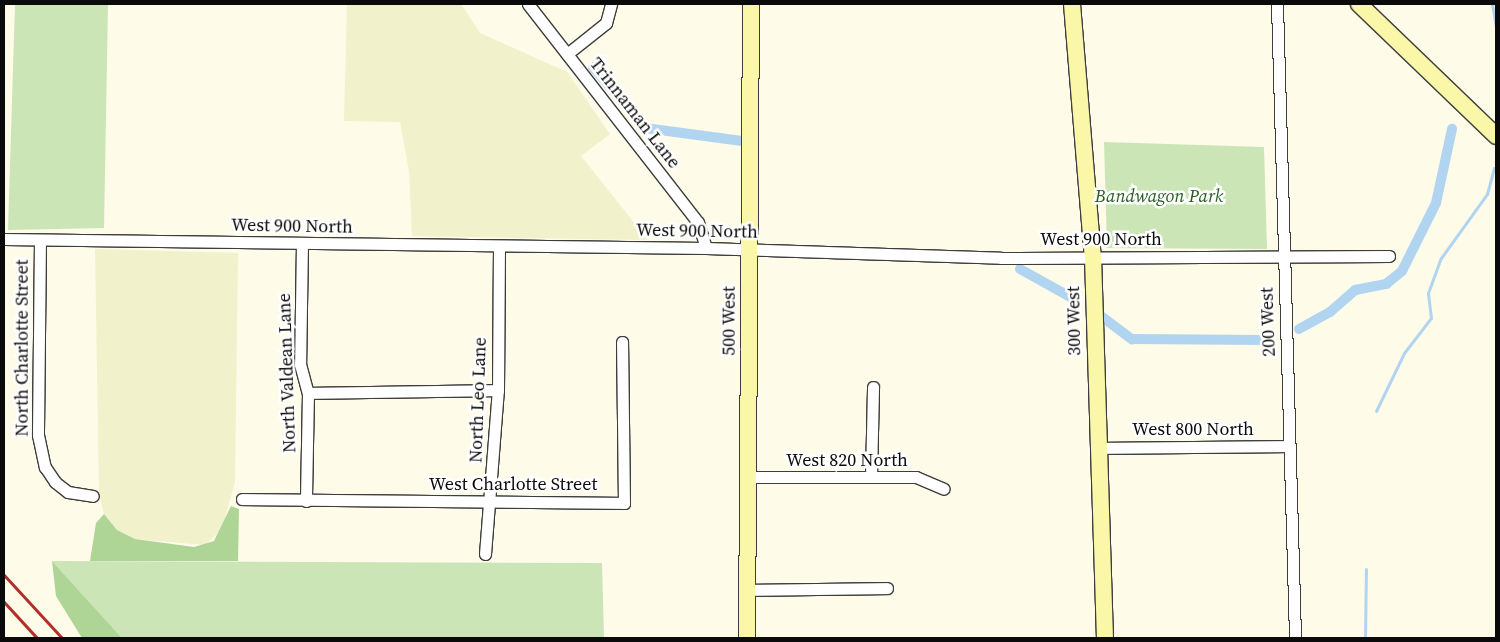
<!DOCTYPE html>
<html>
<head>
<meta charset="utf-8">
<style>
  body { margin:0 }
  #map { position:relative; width:1500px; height:642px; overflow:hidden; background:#fefbe9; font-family:"Source Serif 4",serif }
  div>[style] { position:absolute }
  .farmland>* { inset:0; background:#f1f1cc }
  .green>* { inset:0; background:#cbe5b6 }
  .forest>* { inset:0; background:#aed596 }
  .stream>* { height:3px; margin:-1.5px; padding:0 1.5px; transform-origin:1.5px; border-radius:1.5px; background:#b1d5f1 }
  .canal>* { height:10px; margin:-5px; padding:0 5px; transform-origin:5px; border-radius:5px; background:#b1d5f1 }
  .roads { filter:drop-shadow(1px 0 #3d3d3d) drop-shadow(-1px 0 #3d3d3d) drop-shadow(0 1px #3d3d3d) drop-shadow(0 -1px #3d3d3d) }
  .street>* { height:11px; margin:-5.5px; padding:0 5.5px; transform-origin:5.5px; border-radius:5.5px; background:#fff }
  .secondary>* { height:16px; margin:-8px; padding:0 8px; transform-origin:8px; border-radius:8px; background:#faf7a8 }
  .rail>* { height:3px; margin:-1.5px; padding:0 1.5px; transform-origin:1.5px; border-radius:1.5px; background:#b0302c }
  span { translate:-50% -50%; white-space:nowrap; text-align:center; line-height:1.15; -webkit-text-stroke:5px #fff; paint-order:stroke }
  .street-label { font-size:18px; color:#0a0a0a }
  .park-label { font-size:18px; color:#285d20; font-style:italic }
  .frame { position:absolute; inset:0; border:5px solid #0a0a0a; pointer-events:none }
</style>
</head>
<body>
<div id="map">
  <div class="farmland">
    <div style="clip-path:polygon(347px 4px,461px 4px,480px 33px,567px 72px,610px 134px,581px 156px,648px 240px,412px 236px,409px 171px,400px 122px,344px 121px)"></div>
    <div style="clip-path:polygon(95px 249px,238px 253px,235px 482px,222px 529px,205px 545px,135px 539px,117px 530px,104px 514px,99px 494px)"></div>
  </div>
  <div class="green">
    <div style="clip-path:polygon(15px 4px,108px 4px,104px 228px,8px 230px)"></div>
    <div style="clip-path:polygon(1104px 142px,1264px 147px,1267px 249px,1107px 248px)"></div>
    <div style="clip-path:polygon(52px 561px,602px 563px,604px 638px,122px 638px)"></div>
  </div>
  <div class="forest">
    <div style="clip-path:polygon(231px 506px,239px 509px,238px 561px,90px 561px,96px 523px,104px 514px,117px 530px,135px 539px,194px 547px,214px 541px)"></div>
    <div style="clip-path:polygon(52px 561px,122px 638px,82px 638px,56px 596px)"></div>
  </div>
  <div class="stream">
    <div style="left:1492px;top:4px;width:23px;rotate:80deg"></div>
    <div style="left:1376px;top:411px;width:64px;rotate:-64.2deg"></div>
    <div style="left:1404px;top:353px;width:44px;rotate:-52.4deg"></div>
    <div style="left:1431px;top:318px;width:25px;rotate:-97deg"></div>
    <div style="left:1428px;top:293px;width:37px;rotate:-70deg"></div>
    <div style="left:1441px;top:258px;width:79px;rotate:-54.3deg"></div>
    <div style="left:1487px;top:194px;width:27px;rotate:-75deg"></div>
    <div style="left:1365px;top:638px;width:69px;rotate:-89.2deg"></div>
  </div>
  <div class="canal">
    <div style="left:593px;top:67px;width:80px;rotate:49.6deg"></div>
    <div style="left:645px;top:128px;width:98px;rotate:7.6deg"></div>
    <div style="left:1020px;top:269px;width:64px;rotate:29deg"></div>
    <div style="left:1101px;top:316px;width:39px;rotate:37deg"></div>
    <div style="left:1132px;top:339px;width:134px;rotate:0.4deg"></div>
    <div style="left:1299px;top:329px;width:35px;rotate:-29deg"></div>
    <div style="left:1330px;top:312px;width:33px;rotate:-41deg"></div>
    <div style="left:1355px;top:290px;width:32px;rotate:-11deg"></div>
    <div style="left:1386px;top:284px;width:21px;rotate:-39deg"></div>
    <div style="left:1402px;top:271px;width:76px;rotate:-63.4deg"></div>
    <div style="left:1436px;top:203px;width:76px;rotate:-77.8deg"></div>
  </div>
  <div class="roads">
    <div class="street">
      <div style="left:528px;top:4px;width:276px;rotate:52.1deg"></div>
      <div style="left:698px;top:222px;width:27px;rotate:73deg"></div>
      <div style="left:1277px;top:4px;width:634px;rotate:88.37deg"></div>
      <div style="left:567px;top:54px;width:50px;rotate:-38.5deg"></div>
      <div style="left:606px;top:23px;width:20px;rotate:-75deg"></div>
      <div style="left:4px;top:239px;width:702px;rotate:0.73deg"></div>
      <div style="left:706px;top:248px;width:295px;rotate:1.9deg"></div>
      <div style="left:1001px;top:258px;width:388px;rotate:-0.3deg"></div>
      <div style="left:40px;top:240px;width:195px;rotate:90.6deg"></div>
      <div style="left:38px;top:435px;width:33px;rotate:78deg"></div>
      <div style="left:45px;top:467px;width:18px;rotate:56deg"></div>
      <div style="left:55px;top:482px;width:16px;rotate:38deg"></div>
      <div style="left:68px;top:492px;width:25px;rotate:9deg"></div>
      <div style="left:302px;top:243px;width:121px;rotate:90.9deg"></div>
      <div style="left:300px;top:364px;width:30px;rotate:75deg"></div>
      <div style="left:308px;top:393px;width:108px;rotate:91.1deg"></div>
      <div style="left:308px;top:393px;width:190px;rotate:-0.9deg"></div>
      <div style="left:1097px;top:448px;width:192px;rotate:-0.6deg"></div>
      <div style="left:749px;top:477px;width:167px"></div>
      <div style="left:916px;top:477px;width:30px;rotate:23deg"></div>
      <div style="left:871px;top:477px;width:90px;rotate:-88.7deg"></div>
      <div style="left:242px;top:499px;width:382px;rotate:0.6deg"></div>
      <div style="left:624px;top:503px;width:161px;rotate:-90.7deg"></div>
      <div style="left:485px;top:554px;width:165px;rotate:-85.5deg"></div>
      <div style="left:498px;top:390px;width:144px;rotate:-89.6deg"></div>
      <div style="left:747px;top:590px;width:140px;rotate:-0.8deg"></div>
    </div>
    <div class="secondary">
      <div style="left:1072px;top:4px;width:254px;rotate:85.3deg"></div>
      <div style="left:1093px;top:257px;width:381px;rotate:88.2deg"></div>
      <div style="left:1359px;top:4px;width:190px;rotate:43.9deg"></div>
      <div style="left:747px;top:638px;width:634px;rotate:-89.64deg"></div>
    </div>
  </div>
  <div class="rail">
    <div style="left:4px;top:575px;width:86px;rotate:47.4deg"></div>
    <div style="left:4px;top:602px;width:49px;rotate:47.5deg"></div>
  </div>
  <div class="street-label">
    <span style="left:635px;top:113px;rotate:52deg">Trinnaman Lane</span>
    <span style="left:292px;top:226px;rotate:1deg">West 900 North</span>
    <span style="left:697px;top:231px;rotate:1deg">West 900 North</span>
    <span style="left:1101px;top:239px">West 900 North</span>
    <span style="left:729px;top:321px;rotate:-90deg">500 West</span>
    <span style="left:1074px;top:321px;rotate:-91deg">300 West</span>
    <span style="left:1268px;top:322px;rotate:-92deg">200 West</span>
    <span style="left:22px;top:348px;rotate:-90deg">North Charlotte Street</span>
    <span style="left:287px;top:373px;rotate:-92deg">North Valdean Lane</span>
    <span style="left:478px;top:400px;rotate:-88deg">North Leo Lane</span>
    <span style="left:1193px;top:429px">West 800 North</span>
    <span style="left:847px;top:460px">West 820 North</span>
    <span style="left:513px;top:484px">West Charlotte Street</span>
  </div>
  <div class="park-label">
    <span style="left:1159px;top:196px">Bandwagon Park</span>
  </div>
  <div class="frame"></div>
</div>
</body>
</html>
